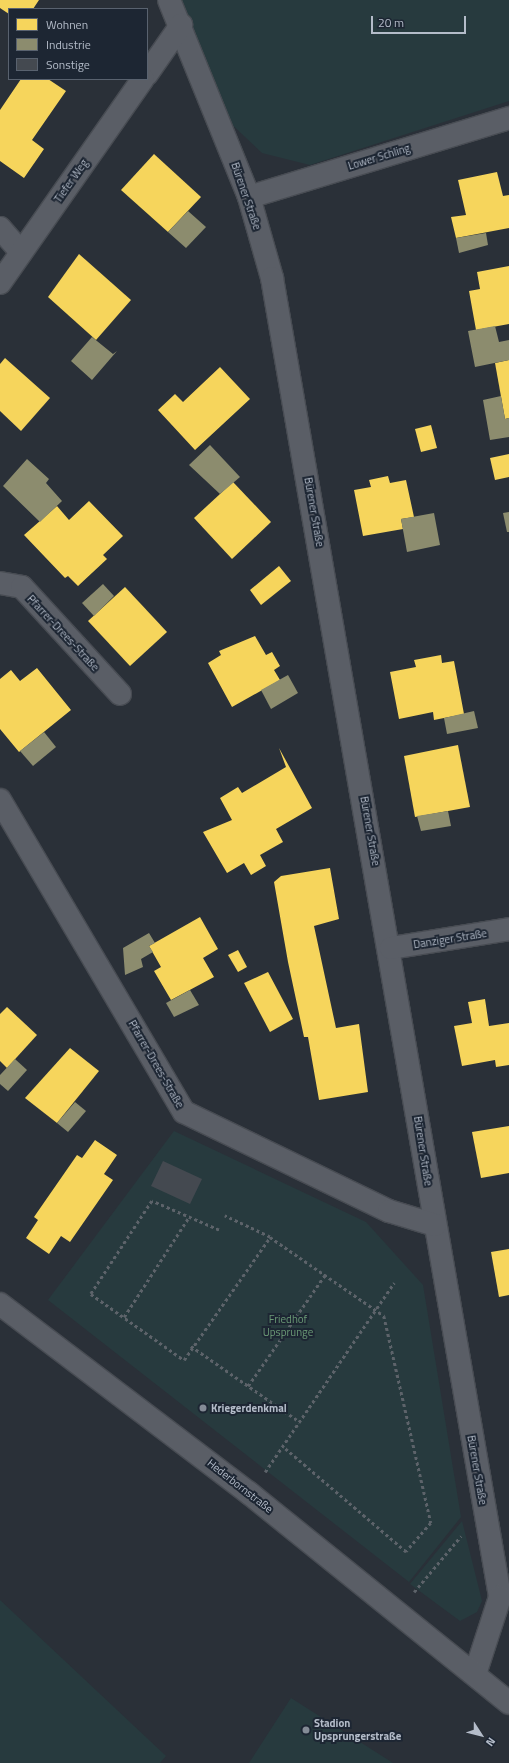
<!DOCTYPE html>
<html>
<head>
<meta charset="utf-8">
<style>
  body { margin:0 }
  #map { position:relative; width:509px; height:1763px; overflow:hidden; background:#2a3038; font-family:"Titillium Web",sans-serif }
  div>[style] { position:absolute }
  .green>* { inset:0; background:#273a3e }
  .homes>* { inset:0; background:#f6d55c }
  .industry>* { inset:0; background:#8c8c6e }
  .building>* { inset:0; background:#444950 }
  .path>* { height:2.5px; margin-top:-1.25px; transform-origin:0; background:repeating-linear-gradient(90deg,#5d636a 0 3px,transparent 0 6px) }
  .roads { filter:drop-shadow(1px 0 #484c53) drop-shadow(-1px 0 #484c53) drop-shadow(0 1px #484c53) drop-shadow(0 -1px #484c53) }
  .minor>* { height:22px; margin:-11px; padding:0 11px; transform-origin:11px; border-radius:11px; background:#5a5e66 }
  .dots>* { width:11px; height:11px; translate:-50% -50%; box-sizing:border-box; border:2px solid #1d2633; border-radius:50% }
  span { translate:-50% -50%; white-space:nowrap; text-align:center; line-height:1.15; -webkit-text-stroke:4px #1d2633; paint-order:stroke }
  .street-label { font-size:11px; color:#b4bcc9 }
  .park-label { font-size:11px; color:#6b9a76 }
  .poi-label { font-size:11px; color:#b4bcc9; font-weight:700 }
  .left { translate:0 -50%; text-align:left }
  .legend { position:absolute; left:8px; top:8px; width:140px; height:72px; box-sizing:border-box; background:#1d2633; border:1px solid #59626f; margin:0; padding:5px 7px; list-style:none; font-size:12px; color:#b4bcc9 }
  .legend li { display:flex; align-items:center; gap:8px; height:20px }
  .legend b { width:20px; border:1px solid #59626f }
  .north { position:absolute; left:461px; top:1715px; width:40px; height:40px; -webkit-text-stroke:3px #1d2633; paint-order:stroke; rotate:126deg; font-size:11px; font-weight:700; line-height:16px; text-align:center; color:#b4bcc9 }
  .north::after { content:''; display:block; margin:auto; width:14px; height:18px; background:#b4bcc9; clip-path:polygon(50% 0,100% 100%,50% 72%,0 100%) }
  .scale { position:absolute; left:371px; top:16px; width:95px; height:18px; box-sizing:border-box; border:2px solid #b4bcc9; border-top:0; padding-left:5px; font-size:12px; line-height:14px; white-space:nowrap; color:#b4bcc9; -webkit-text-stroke:3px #1d2633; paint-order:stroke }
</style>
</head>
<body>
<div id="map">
  <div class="green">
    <div style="clip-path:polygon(182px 0,509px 0,509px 101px,310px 165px,262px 153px,225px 118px)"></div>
    <div style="clip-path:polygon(174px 1131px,366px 1222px,423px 1285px,461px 1517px,409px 1582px,48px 1300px)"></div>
    <div style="clip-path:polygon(462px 1521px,482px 1601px,477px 1612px,460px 1621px,410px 1584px)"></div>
    <div style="clip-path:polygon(0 1600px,166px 1756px,160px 1763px,0 1763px)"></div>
    <div style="clip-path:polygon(291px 1698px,393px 1763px,249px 1763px)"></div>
  </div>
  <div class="homes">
    <div style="clip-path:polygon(0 0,39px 0,33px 9px,9px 9px,9px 14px,0 8px)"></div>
    <div style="clip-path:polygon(21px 79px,48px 79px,66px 91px,32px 140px,44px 149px,24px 178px,0 161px,0 110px)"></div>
    <div style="clip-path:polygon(154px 154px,201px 197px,168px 232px,121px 190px)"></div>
    <div style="clip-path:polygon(497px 172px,503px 196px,509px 195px,509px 228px,456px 238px,451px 217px,466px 215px,458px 180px)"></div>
    <div style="clip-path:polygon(79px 254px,131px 300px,96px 340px,48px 297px)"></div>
    <div style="clip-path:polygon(509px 266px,509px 324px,476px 330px,469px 291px,480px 289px,477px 272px)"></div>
    <div style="clip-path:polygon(5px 358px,50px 398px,21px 431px,0 411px,0 364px)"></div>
    <div style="clip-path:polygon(509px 360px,509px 418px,505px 419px,495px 363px)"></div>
    <div style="clip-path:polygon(220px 367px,250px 399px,195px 450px,158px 410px,175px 394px,183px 402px)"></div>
    <div style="clip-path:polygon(431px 425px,437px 448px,421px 452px,415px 429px)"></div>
    <div style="clip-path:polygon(509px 454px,509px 477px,495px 480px,490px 458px)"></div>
    <div style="clip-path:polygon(388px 476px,390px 483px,406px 480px,414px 517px,401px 519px,403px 529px,363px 536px,354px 490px,371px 487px,369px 480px)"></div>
    <div style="clip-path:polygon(233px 482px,271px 522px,232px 559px,194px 518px)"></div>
    <div style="clip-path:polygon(89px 501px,123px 536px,103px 555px,107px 559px,78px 586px,68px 576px,65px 578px,24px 535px,57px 506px,69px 520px)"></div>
    <div style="clip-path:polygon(279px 566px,291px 581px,261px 605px,250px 590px)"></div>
    <div style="clip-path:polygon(125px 587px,167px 632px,130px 666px,88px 621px)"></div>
    <div style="clip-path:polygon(255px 636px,266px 655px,272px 652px,280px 666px,274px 670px,280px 680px,232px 707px,208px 663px,221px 655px,219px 651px)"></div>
    <div style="clip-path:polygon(441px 655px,442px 663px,454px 661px,464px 714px,434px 720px,433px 712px,399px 719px,390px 672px,416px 667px,414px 660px)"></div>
    <div style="clip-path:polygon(37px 668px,71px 710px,19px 752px,0 729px,0 679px,11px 670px,20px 681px)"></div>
    <div style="clip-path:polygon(458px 745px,470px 807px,415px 817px,404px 756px)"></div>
    <div style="clip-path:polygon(279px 748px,312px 808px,276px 829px,283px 842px,260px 855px,266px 866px,251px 875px,244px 863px,227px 873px,203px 832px,232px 820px,220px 798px,238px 787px,242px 793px,286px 767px)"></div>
    <div style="clip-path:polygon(330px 868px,339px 919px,314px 926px,336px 1028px,359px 1024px,368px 1092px,319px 1100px,308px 1037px,304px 1037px,288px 962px,274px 882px,281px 876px)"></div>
    <div style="clip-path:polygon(200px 917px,218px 949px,203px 958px,214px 977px,171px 1000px,154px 971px,161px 967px,149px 946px)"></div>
    <div style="clip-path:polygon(238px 950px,247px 967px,238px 972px,228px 955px)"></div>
    <div style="clip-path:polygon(268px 972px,293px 1019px,270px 1032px,244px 983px)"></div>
    <div style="clip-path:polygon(485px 999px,489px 1026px,509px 1023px,509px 1065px,496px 1067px,495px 1060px,462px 1066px,454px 1026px,472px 1023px,468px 1002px)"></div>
    <div style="clip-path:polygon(7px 1007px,37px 1035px,7px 1068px,0 1061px,0 1014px)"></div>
    <div style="clip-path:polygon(70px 1048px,99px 1071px,57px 1123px,25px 1098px)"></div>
    <div style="clip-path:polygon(509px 1126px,509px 1173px,481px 1178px,472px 1132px)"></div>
    <div style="clip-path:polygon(95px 1140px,117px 1155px,104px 1174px,113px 1180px,70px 1242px,61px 1236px,49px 1254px,26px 1238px,38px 1220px,34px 1217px,77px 1155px,82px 1158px)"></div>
    <div style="clip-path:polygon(509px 1249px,509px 1295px,499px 1297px,491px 1252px)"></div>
  </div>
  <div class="industry">
    <div style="clip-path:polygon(188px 211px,206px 227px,186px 248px,168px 232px)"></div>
    <div style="clip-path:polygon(486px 233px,488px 245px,459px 253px,456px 238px)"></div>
    <div style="clip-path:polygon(495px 326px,499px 342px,509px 340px,509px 360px,475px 367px,468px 331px)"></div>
    <div style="clip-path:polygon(92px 337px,113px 354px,117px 351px,92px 380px,71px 361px)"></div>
    <div style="clip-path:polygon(501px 396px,505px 419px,509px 418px,509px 437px,490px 440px,483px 400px)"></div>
    <div style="clip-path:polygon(210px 445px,240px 477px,220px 494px,189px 465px)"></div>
    <div style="clip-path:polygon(27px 459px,49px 479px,46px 483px,62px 501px,40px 522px,3px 486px)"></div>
    <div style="clip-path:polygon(509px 512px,509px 532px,507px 532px,503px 513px)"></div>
    <div style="clip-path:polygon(434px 513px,440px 545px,407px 552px,401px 519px)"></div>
    <div style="clip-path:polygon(103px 584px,114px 596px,94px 616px,82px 603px)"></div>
    <div style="clip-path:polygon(288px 675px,298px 693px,271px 709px,261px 690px)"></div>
    <div style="clip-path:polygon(474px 711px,478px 728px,447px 734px,444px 718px)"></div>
    <div style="clip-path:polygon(44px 732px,56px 747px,33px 766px,20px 751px)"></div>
    <div style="clip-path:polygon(448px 811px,451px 826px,421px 831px,417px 816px)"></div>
    <div style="clip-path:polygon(149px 933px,155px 943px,149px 946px,153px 952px,141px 959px,143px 967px,125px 975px,123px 948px)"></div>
    <div style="clip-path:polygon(190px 990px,199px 1005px,174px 1017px,166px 1003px)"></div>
    <div style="clip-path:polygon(15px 1059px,27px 1070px,8px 1091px,0 1084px,0 1075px)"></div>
    <div style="clip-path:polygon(75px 1102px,86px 1111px,68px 1132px,57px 1123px)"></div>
  </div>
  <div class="building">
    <div style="clip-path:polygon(163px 1161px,202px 1179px,190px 1204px,151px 1186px)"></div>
  </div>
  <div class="path">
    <div style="left:219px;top:1230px;width:73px;rotate:-156.6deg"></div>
    <div style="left:152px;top:1201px;width:111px;rotate:123.3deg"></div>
    <div style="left:91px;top:1294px;width:114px;rotate:35.4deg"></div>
    <div style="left:184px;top:1360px;width:150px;rotate:-55deg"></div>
    <div style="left:270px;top:1237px;width:50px;rotate:-155deg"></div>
    <div style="left:270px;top:1237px;width:139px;rotate:34.7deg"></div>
    <div style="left:384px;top:1316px;width:212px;rotate:77.2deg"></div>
    <div style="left:431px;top:1523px;width:38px;rotate:131deg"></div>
    <div style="left:406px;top:1552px;width:162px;rotate:-139.5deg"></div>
    <div style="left:124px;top:1317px;width:119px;rotate:-57deg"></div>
    <div style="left:191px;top:1346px;width:133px;rotate:34.9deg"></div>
    <div style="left:248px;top:1386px;width:135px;rotate:-55.3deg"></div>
    <div style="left:265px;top:1472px;width:229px;rotate:-55.7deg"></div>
    <div style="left:414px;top:1592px;width:73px;rotate:-50deg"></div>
  </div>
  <div class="roads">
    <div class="minor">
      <div style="left:169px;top:0;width:213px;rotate:67.9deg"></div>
      <div style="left:249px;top:197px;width:84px;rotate:74.1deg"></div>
      <div style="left:272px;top:278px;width:1339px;rotate:80.19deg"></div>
      <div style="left:500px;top:1597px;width:81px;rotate:108deg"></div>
      <div style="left:147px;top:74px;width:60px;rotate:-55.2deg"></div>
      <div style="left:249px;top:197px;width:272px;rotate:-16.9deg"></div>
      <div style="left:0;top:228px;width:32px;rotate:49deg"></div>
      <div style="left:0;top:283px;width:249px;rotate:-55deg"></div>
      <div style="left:0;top:583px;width:22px;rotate:10deg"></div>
      <div style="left:22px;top:587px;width:145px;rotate:47.5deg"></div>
      <div style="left:0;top:800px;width:362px;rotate:59.5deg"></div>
      <div style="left:184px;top:1112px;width:228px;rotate:25.8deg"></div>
      <div style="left:389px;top:1211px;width:48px;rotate:16.9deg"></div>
      <div style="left:391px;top:948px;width:120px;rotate:-9.1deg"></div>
      <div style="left:0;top:1304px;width:313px;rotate:37.2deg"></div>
      <div style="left:249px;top:1493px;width:334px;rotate:38.9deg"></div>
    </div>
  </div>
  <div class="dots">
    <div style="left:203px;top:1408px;background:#848b96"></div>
    <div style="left:306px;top:1730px;background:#848b96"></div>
  </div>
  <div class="street-label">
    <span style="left:379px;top:157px;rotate:-17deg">Lower Schling</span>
    <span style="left:71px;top:181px;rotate:-55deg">Tiefer Weg</span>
    <span style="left:246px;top:196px;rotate:71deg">Bürener Straße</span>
    <span style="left:314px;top:512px;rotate:80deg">Bürener Straße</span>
    <span style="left:63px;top:633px;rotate:47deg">Pfarrer-Drees-Straße</span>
    <span style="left:370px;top:831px;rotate:80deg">Bürener Straße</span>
    <span style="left:450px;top:939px;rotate:-9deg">Danziger Straße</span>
    <span style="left:156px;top:1064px;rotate:60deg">Pfarrer-Drees-Straße</span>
    <span style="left:423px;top:1151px;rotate:81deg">Bürener Straße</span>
    <span style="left:477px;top:1470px;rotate:80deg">Bürener Straße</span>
    <span style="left:240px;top:1486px;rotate:38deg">Hederbornstraße</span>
  </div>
  <div class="park-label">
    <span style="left:288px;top:1326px">Friedhof<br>Upsprunge</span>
  </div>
  <div class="poi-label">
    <span class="left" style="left:211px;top:1408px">Kriegerdenkmal</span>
    <span class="left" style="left:314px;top:1730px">Stadion<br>Upsprungerstraße</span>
  </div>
  <ul class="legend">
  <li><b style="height:11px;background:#f6d55c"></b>Wohnen</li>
  <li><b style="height:11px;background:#8c8c6e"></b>Industrie</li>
  <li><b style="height:11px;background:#444950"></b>Sonstige</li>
  </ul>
  <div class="north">N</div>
  <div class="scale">20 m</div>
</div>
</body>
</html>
